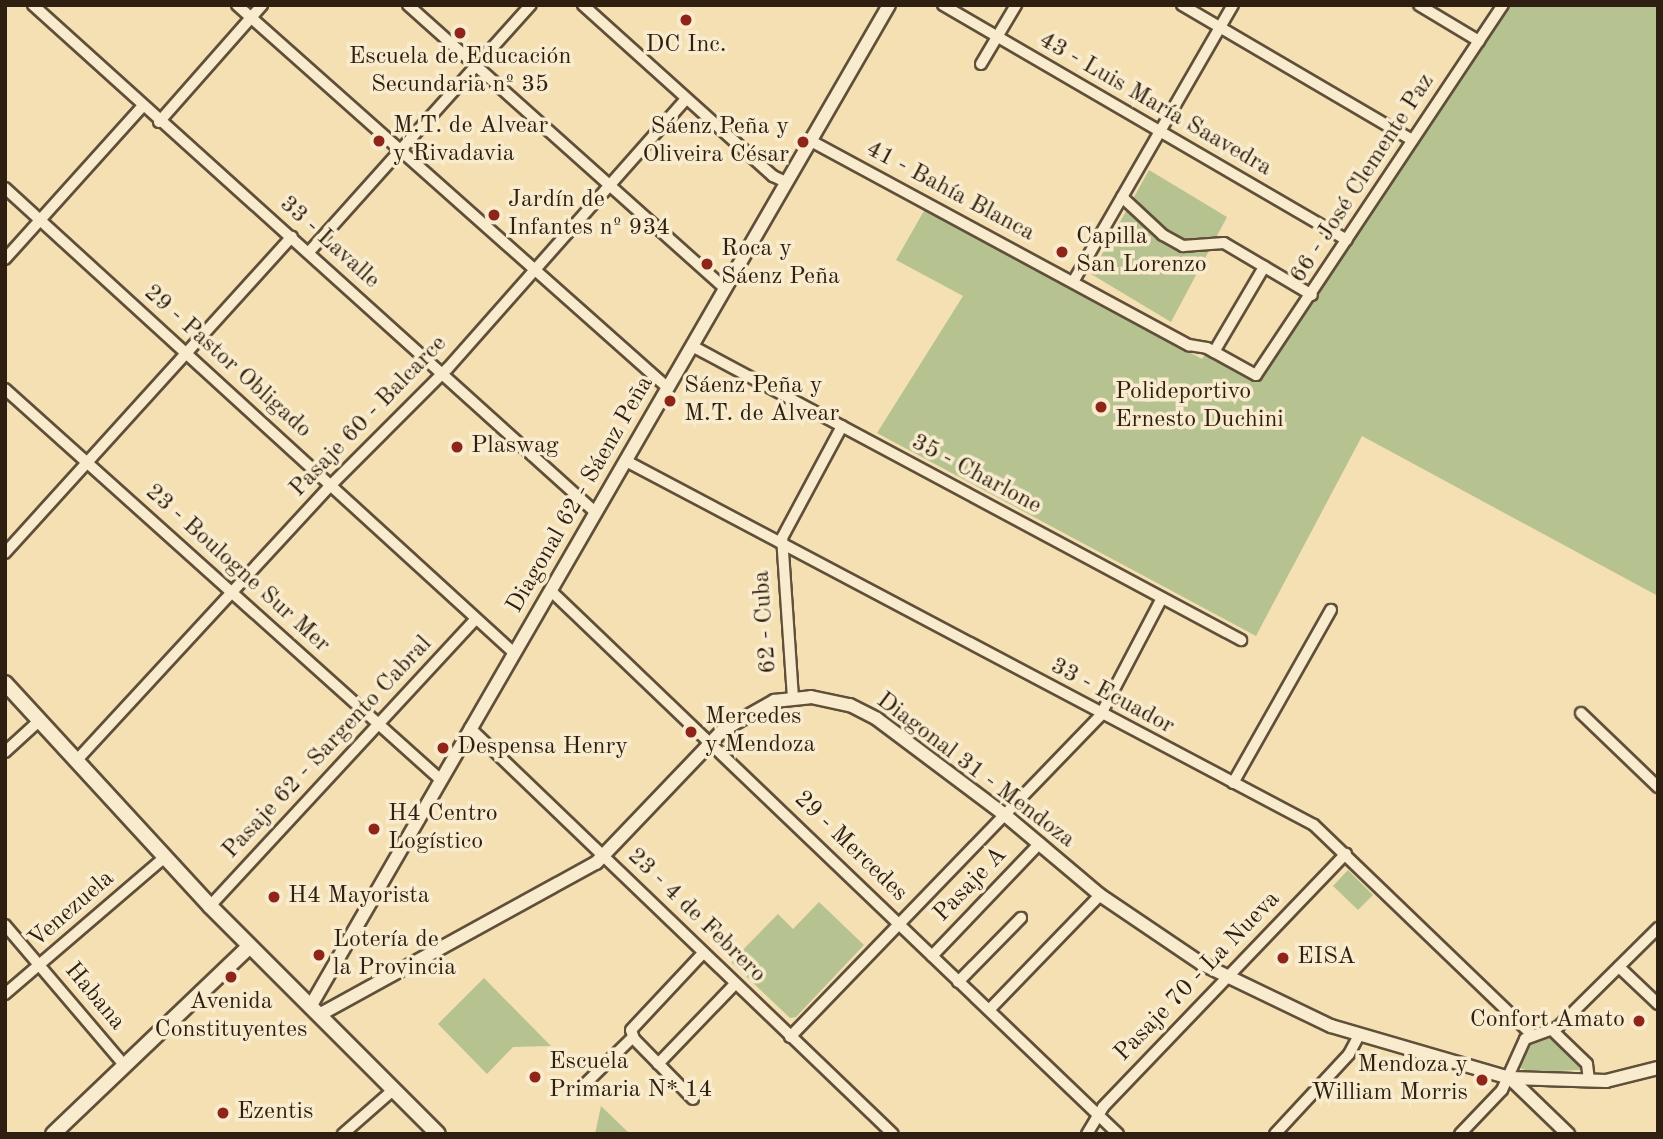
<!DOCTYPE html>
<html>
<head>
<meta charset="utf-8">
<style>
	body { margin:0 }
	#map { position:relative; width:1663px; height:1139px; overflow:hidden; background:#f5e0b4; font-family:"Old Standard TT",serif }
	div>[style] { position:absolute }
	.green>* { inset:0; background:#b6c391 }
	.roads { filter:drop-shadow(2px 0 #604f39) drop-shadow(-2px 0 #604f39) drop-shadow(0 2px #604f39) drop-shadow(0 -2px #604f39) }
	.minor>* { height:10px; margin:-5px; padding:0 5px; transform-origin:5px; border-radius:5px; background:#f8ebce }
	.tertiary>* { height:12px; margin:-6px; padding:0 6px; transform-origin:6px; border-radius:6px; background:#f8ebce }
	.secondary>* { height:14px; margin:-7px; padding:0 7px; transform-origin:7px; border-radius:7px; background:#f8ebce }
	.dots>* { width:19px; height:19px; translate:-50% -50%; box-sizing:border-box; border:4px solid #f8ebce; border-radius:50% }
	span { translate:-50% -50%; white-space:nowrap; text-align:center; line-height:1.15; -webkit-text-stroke:7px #f8ebce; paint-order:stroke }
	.poi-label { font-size:24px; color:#2f1f10 }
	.left { translate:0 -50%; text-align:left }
	.right { translate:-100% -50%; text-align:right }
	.street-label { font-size:24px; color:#2f1f10 }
	.frame { position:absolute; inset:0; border:7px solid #2f1f10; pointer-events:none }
</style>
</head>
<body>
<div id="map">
	<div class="green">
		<i style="clip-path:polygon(1508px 5px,1658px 5px,1658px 596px,1362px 436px,1256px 636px,877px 433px,963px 296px,896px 260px,925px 209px,1202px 359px,1206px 353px,1259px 381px)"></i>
		<i style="clip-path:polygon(1149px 170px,1227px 217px,1171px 322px,1091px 274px)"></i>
		<i style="clip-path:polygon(1348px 870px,1373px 895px,1358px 910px,1333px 886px)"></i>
		<i style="clip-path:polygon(819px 902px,864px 945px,796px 1017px,790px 1018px,731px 962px,778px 914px,793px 929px)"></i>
		<i style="clip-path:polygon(484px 978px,551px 1046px,513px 1047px,487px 1074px,438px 1024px)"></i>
		<i style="clip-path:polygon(1541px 1036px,1557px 1040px,1582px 1066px,1580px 1070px,1530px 1072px,1520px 1068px,1525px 1045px)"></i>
		<i style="clip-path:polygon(601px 1106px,630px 1134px,595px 1134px)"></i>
	</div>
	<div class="roads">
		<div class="minor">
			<i style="left:33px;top:5px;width:757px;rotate:42.05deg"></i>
			<i style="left:237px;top:5px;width:577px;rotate:41.63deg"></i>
			<i style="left:408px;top:5px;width:425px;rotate:41.8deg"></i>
			<i style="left:583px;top:5px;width:256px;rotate:42deg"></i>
			<i style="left:773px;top:176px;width:14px;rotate:25deg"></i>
			<i style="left:943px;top:5px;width:467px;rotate:30.2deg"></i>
			<i style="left:1182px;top:5px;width:267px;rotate:30.4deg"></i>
			<i style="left:1419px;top:5px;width:70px;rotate:31deg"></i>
			<i style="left:981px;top:64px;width:69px;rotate:-59.3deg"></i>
			<i style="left:159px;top:122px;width:156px;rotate:-48.6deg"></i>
			<i style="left:811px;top:141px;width:430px;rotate:28.4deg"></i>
			<i style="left:1189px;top:345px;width:18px;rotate:9deg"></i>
			<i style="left:1207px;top:348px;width:56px;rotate:28.9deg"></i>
			<i style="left:1256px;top:375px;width:445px;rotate:-56.3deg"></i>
			<i style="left:5px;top:188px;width:689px;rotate:42.41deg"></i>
			<i style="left:1122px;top:197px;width:56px;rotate:42.8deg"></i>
			<i style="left:1163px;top:235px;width:23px;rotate:29deg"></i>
			<i style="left:1183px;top:246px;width:41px;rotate:-4.2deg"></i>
			<i style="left:1224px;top:243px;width:102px;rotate:30.6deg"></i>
			<i style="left:309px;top:252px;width:332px;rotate:-48.1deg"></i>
			<i style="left:5px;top:259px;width:205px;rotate:-48deg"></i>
			<i style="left:1073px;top:282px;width:320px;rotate:-60deg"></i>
			<i style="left:692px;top:346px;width:623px;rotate:28.17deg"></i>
			<i style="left:1214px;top:352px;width:99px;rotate:-59.5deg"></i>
			<i style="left:5px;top:389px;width:586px;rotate:41.89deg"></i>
			<i style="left:626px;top:461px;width:778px;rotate:27.88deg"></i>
			<i style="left:1314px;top:825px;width:301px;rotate:43.9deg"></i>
			<i style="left:5px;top:553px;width:427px;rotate:-47.8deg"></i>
			<i style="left:551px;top:591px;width:785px;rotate:43.76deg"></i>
			<i style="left:793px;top:698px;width:160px;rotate:-93.9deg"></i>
			<i style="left:782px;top:538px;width:127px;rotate:-61.8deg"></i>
			<i style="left:1581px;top:713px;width:107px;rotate:43.9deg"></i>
			<i style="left:470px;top:728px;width:586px;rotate:43.83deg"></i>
			<i style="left:5px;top:752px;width:47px;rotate:-42.4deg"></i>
			<i style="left:77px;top:760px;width:374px;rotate:-47.3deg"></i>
			<i style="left:331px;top:485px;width:165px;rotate:-45deg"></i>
			<i style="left:448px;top:368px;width:359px;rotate:-48.5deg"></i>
			<i style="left:1233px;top:783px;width:199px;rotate:-60.5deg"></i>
			<i style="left:210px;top:906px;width:391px;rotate:-47.2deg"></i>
			<i style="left:5px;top:925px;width:184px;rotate:49.6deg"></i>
			<i style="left:932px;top:956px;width:156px;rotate:-46.3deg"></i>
			<i style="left:1619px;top:967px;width:54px;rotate:43.5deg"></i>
			<i style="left:958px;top:982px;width:90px;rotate:-45.5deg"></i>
			<i style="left:5px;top:994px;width:211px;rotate:-40.6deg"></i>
			<i style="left:989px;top:1010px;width:160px;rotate:-46deg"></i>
			<i style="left:1553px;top:1031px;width:47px;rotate:44.1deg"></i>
			<i style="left:1587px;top:1064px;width:16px;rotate:83deg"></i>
			<i style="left:790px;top:1037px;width:446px;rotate:-46deg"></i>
			<i style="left:1100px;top:716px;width:133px;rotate:-62.3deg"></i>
			<i style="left:658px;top:1064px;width:111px;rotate:-46.1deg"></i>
			<i style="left:584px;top:1085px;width:69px;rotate:-44.4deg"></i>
			<i style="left:693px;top:1099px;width:84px;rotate:-134.5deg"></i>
			<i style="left:634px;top:1039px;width:9px;rotate:-108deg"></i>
			<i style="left:631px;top:1030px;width:104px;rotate:-46.9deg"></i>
			<i style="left:343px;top:1134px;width:67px;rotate:-41.3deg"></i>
			<i style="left:1087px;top:1134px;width:31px;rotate:-59deg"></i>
			<i style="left:1103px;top:1107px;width:351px;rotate:-46.2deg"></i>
			<i style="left:1275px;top:1134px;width:109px;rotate:-47.2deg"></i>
			<i style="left:1349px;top:1054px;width:19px;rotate:-62deg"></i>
			<i style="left:1460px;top:1134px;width:61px;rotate:-46.3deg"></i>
			<i style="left:1502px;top:1090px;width:56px;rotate:-65.7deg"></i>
			<i style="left:1525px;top:1039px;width:35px;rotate:-20deg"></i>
			<i style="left:1558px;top:1027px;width:141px;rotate:-44.7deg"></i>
		</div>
		<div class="tertiary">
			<i style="left:310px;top:1007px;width:1157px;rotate:-59.98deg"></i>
			<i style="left:319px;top:1015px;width:316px;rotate:-28.8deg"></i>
			<i style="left:596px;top:863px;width:184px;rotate:-46.3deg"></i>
			<i style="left:723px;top:730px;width:59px;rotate:-29.6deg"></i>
			<i style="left:774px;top:701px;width:37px;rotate:-6deg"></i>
			<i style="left:811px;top:697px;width:40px;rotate:12deg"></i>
			<i style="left:850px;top:705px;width:30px;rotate:27deg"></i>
			<i style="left:877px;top:719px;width:160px;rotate:36.9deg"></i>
			<i style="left:1005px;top:815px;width:124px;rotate:40.1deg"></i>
			<i style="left:1100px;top:895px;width:123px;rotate:34.1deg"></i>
			<i style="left:1202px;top:964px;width:143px;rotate:25.7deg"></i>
			<i style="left:1331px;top:1026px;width:186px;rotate:16.2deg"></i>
			<i style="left:1510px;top:1078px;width:96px;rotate:1.8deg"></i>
			<i style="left:1606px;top:1081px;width:54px;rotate:-14deg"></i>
			<i style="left:1510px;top:1078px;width:81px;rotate:44deg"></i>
		</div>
		<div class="secondary">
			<i style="left:5px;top:683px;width:303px;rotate:47.4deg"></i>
			<i style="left:210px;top:906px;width:322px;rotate:45deg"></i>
			<i style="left:53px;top:1134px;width:272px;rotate:-43.7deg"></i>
		</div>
	</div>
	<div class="dots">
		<i style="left:686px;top:20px;background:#8f2418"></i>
		<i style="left:460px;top:33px;background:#8f2418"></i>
		<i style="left:379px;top:141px;background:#8f2418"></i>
		<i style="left:803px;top:142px;background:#8f2418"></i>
		<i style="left:494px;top:215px;background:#8f2418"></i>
		<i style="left:1062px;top:252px;background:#8f2418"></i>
		<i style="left:707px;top:264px;background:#8f2418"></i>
		<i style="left:670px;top:401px;background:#8f2418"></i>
		<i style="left:1101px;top:407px;background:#8f2418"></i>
		<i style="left:457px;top:447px;background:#8f2418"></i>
		<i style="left:691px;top:732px;background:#8f2418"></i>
		<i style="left:443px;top:748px;background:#8f2418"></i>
		<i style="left:374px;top:829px;background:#8f2418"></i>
		<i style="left:274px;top:897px;background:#8f2418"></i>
		<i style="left:319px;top:955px;background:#8f2418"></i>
		<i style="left:1283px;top:958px;background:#8f2418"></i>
		<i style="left:231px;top:977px;background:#8f2418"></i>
		<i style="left:1639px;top:1021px;background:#8f2418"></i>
		<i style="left:535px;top:1077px;background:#8f2418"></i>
		<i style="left:1482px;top:1080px;background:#8f2418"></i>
		<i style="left:223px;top:1113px;background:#8f2418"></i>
	</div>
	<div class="poi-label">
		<span style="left:686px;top:46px">DC Inc.</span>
		<span style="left:460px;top:72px">Escuela de Educación<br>Secundaria nº 35</span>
		<span class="left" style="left:393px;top:141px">M.T. de Alvear<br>y Rivadavia</span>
		<span class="right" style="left:789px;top:142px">Sáenz Peña y<br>Oliveira César</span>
		<span class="left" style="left:508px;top:215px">Jardín de<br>Infantes nº 934</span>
		<span class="left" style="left:1076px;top:252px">Capilla<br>San Lorenzo</span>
		<span class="left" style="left:721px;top:264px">Roca y<br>Sáenz Peña</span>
		<span class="left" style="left:684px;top:401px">Sáenz Peña y<br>M.T. de Alvear</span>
		<span class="left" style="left:1115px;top:407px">Polideportivo<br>Ernesto Duchini</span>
		<span class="left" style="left:471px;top:447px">Plaswag</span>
		<span class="left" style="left:705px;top:732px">Mercedes<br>y Mendoza</span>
		<span class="left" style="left:457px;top:748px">Despensa Henry</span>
		<span class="left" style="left:388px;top:829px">H4 Centro<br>Logístico</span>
		<span class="left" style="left:288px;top:897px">H4 Mayorista</span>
		<span class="left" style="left:333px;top:955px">Lotería de<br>la Provincia</span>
		<span class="left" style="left:1297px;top:958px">EISA</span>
		<span style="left:231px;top:1017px">Avenida<br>Constituyentes</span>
		<span class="right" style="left:1625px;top:1021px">Confort Amato</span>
		<span class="left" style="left:549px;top:1077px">Escuela<br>Primaria N* 14</span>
		<span class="right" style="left:1468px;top:1080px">Mendoza y<br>William Morris</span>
		<span class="left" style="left:237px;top:1113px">Ezentis</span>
	</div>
	<div class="street-label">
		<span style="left:1155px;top:105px;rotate:30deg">43 - Luis María Saavedra</span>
		<span style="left:1363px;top:179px;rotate:-57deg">66 - José Clemente Paz</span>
		<span style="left:950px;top:192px;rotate:28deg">41 - Bahía Blanca</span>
		<span style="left:329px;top:243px;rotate:42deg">33 - Lavalle</span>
		<span style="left:227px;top:362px;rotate:42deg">29 - Pastor Obligado</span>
		<span style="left:369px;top:417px;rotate:-46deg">Pasaje 60 - Balcarce</span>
		<span style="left:976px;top:475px;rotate:28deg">35 - Charlone</span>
		<span style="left:581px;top:495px;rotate:-60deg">Diagonal 62 - Sáenz Peña</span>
		<span style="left:237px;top:569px;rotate:42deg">23 - Boulogne Sur Mer</span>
		<span style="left:766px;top:622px;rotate:-94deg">62 - Cuba</span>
		<span style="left:1112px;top:697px;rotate:28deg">33 - Ecuador</span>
		<span style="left:328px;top:748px;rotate:-47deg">Pasaje 62 - Sargento Cabral</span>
		<span style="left:975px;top:771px;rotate:37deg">Diagonal 31 - Mendoza</span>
		<span style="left:850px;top:847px;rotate:44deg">29 - Mercedes</span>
		<span style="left:971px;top:885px;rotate:-46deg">Pasaje A</span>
		<span style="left:72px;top:910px;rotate:-41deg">Venezuela</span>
		<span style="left:696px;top:916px;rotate:44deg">23 - 4 de Febrero</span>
		<span style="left:1198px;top:977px;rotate:-46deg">Pasaje 70 - La Nueva</span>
		<span style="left:94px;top:997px;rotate:50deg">Habana</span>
	</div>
	<div class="frame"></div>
</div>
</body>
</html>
